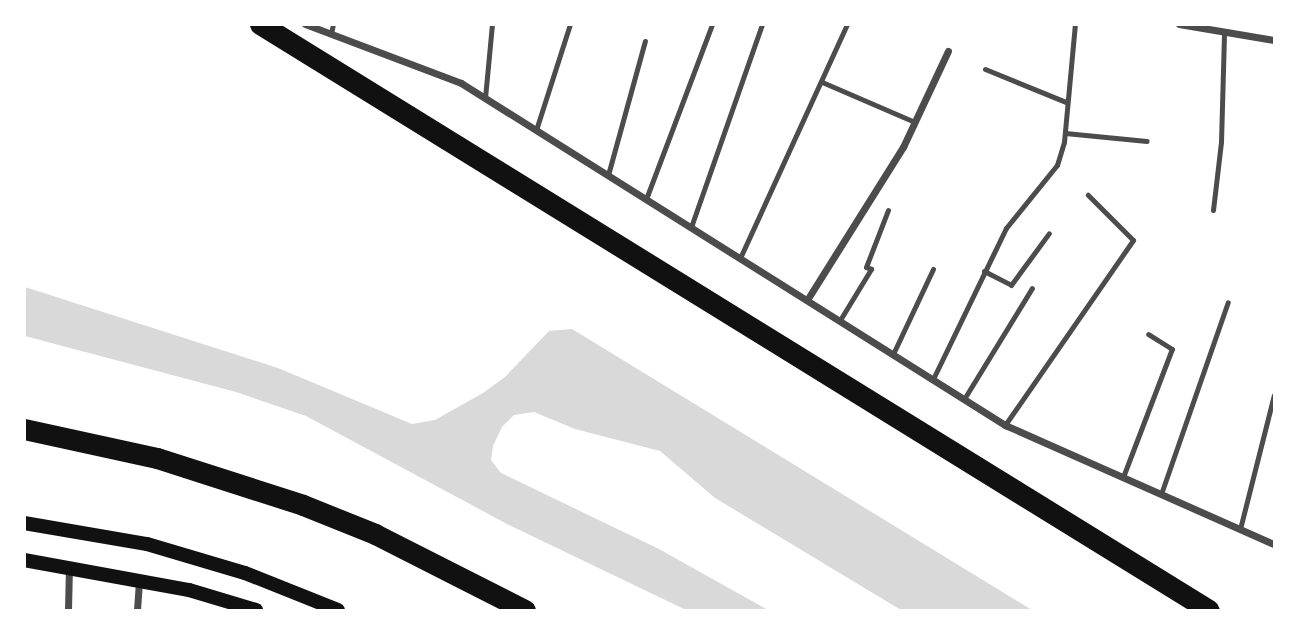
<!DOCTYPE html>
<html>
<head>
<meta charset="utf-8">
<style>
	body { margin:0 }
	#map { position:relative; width:1299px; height:635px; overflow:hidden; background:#fff; font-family:"DejaVu Sans",sans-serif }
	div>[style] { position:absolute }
	.water>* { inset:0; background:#d9d9d9 }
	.service>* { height:5px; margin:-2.5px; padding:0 2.5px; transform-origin:2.5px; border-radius:2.5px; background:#4c4c4c }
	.minor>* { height:7px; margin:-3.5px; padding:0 3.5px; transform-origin:3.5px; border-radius:3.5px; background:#4c4c4c }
	.secondary>* { height:14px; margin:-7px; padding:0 7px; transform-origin:7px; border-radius:7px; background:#111 }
	.motorway>* { height:21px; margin:-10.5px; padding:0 10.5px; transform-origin:10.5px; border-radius:10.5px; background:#111 }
	span { translate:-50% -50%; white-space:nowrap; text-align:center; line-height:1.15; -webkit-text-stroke:5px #fff; paint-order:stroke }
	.frame { position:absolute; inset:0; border:26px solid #fff; pointer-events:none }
</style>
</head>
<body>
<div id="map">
	<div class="water">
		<i style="clip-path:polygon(25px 287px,278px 368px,412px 424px,435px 420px,483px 393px,505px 377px,549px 331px,572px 329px,1032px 610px,901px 610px,715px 498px,660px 451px,575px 429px,534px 412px,514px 415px,502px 427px,493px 446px,491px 460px,501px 473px,659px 549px,768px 610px,686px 610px,507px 524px,306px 416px,236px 392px,25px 336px)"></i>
	</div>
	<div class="service">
		<i style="left:331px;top:34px;width:10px;rotate:-79deg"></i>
		<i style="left:985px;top:69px;width:87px;rotate:22.2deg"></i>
		<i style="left:822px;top:82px;width:101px;rotate:23.3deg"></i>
		<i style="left:485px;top:98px;width:74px;rotate:-84.6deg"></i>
		<i style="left:536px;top:130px;width:111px;rotate:-72.2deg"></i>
		<i style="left:1065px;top:133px;width:82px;rotate:5.6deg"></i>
		<i style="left:608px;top:175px;width:139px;rotate:-74.6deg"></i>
		<i style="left:646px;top:199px;width:187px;rotate:-69.3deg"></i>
		<i style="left:1213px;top:210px;width:68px;rotate:-83.3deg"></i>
		<i style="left:1221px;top:142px;width:110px;rotate:-88.4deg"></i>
		<i style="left:691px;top:227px;width:215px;rotate:-70.7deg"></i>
		<i style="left:740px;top:258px;width:257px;rotate:-65.4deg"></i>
		<i style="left:984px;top:271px;width:30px;rotate:27deg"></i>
		<i style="left:1011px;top:285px;width:64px;rotate:-53.8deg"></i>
		<i style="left:840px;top:320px;width:60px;rotate:-58.7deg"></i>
		<i style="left:871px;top:269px;width:5px;rotate:-158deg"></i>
		<i style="left:866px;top:267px;width:61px;rotate:-68.9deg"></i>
		<i style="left:893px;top:354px;width:94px;rotate:-64.8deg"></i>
		<i style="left:933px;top:379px;width:168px;rotate:-64.2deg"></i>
		<i style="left:1006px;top:228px;width:81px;rotate:-51deg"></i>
		<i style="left:1057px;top:165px;width:24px;rotate:-73deg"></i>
		<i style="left:1064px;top:142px;width:119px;rotate:-84.7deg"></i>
		<i style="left:964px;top:399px;width:130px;rotate:-58.5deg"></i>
		<i style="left:1005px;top:425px;width:225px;rotate:-55.3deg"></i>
		<i style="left:1133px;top:240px;width:64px;rotate:-135deg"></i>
		<i style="left:1123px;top:477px;width:137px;rotate:-69.1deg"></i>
		<i style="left:1172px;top:349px;width:28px;rotate:-148deg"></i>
		<i style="left:1161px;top:494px;width:203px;rotate:-70.8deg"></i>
		<i style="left:1240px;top:529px;width:138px;rotate:-75.8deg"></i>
	</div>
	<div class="minor">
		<i style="left:305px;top:24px;width:167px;rotate:20.7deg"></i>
		<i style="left:461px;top:83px;width:643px;rotate:32.16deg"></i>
		<i style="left:1005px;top:425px;width:294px;rotate:23.9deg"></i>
		<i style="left:1179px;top:24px;width:96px;rotate:9.6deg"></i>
		<i style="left:807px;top:300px;width:181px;rotate:-57.9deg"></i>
		<i style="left:903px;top:147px;width:106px;rotate:-64.9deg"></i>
		<i style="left:68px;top:610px;width:44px;rotate:-88.7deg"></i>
		<i style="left:137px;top:610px;width:29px;rotate:-86deg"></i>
	</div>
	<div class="secondary">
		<i style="left:24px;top:523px;width:125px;rotate:9.7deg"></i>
		<i style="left:147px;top:544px;width:102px;rotate:16.5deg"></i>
		<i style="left:245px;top:573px;width:100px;rotate:21.7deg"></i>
		<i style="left:24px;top:560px;width:168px;rotate:10.3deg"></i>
		<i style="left:189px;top:590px;width:70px;rotate:16.6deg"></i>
	</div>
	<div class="motorway">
		<i style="left:260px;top:24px;width:1115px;rotate:31.7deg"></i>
		<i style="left:24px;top:429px;width:136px;rotate:12.3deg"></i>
		<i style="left:157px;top:458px;width:153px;rotate:17.8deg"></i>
		<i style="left:303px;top:505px;width:78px;rotate:21.9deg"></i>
		<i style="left:375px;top:534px;width:168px;rotate:26.9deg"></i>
	</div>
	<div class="frame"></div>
</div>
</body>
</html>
